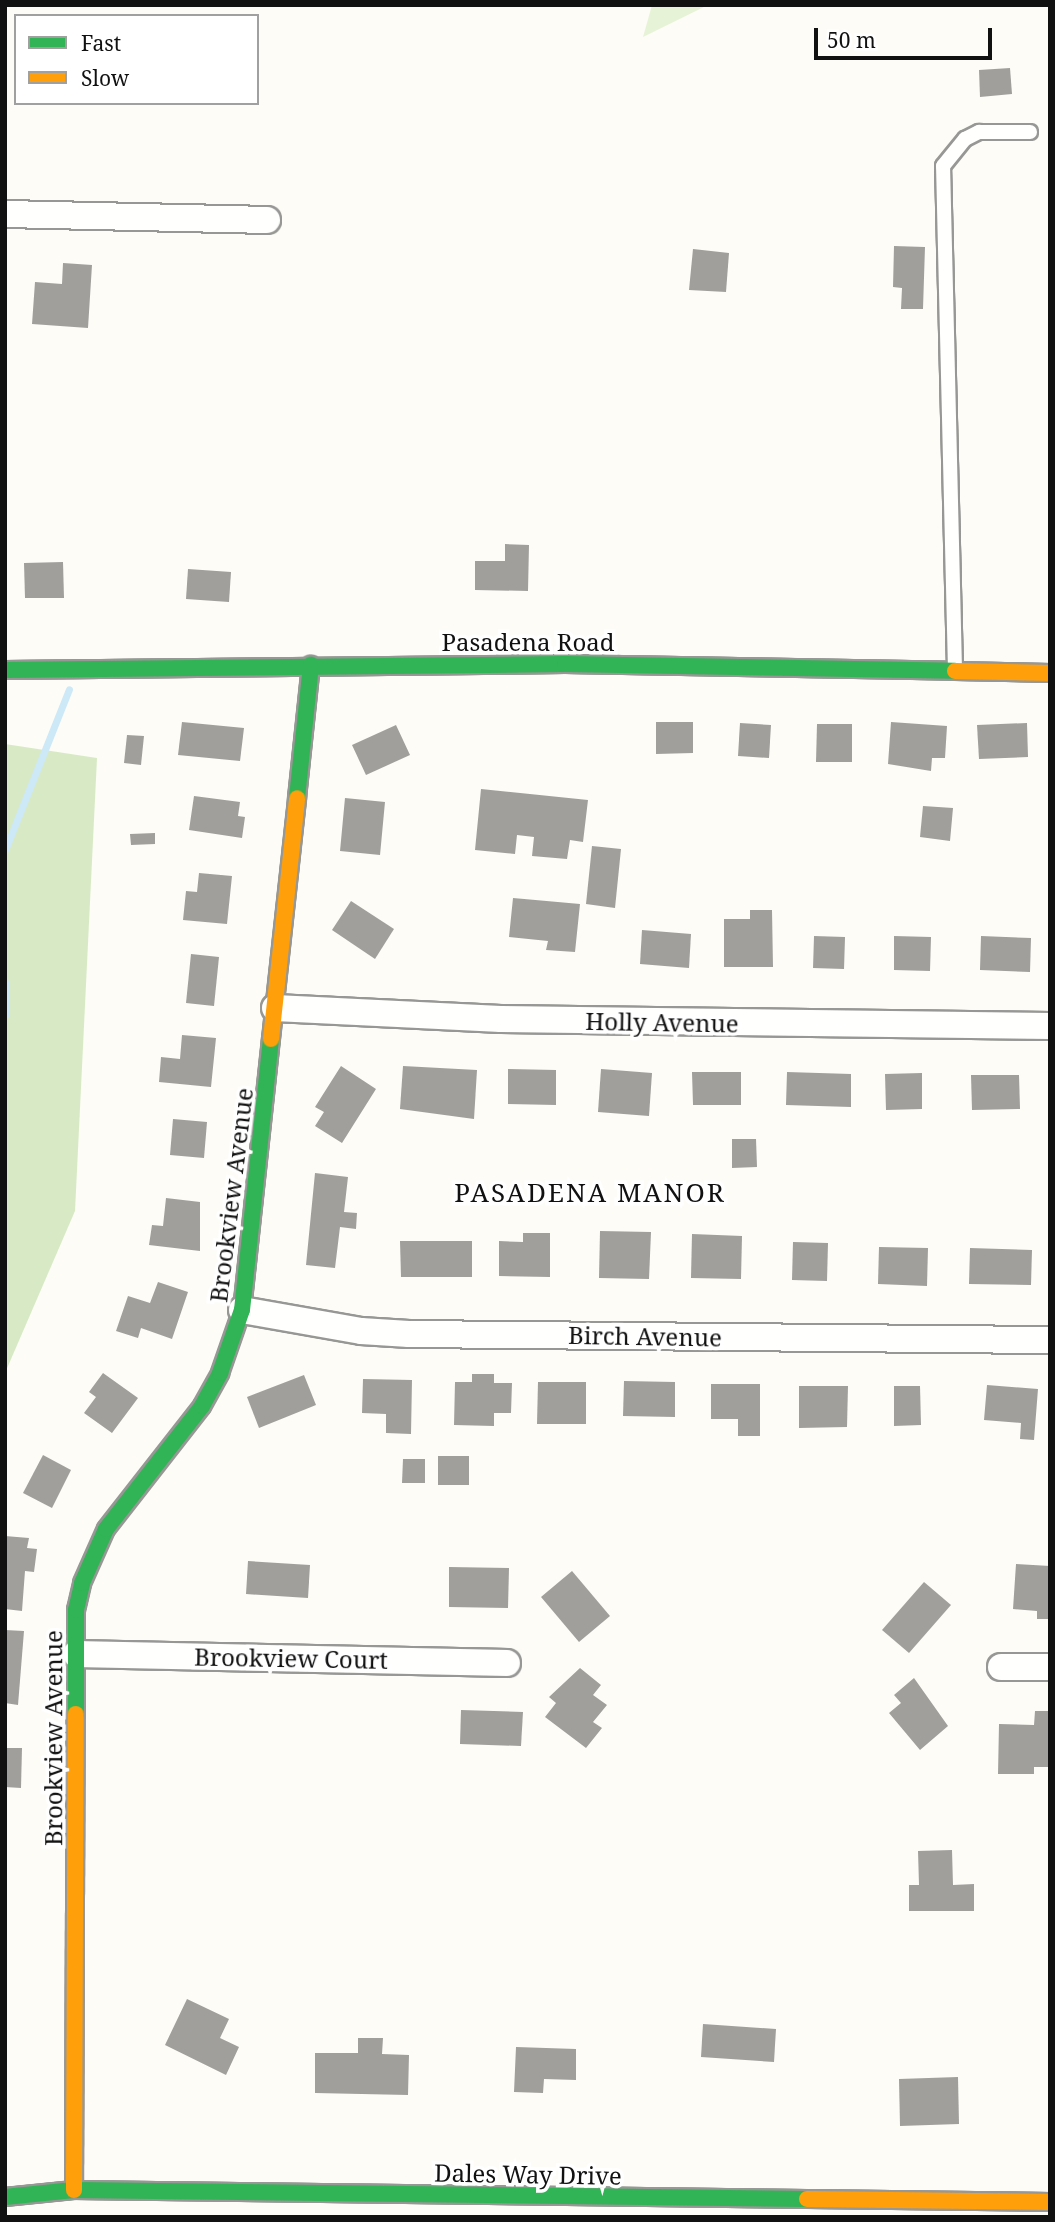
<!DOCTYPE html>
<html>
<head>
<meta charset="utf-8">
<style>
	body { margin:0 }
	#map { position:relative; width:1055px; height:2222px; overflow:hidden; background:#fdfcf7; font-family:"Noto Serif",serif }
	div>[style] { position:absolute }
	.green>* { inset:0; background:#e7f3d7 }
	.forest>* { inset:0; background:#d8eac5 }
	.stream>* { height:7px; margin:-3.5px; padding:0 3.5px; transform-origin:3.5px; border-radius:3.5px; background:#cde8f7 }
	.building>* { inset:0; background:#a19f9c }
	.roads { filter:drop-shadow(2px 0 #979795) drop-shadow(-2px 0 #979795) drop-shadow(0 2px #979795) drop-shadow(0 -2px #979795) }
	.lane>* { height:14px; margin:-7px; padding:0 7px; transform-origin:7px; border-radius:7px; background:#fffffe }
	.street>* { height:26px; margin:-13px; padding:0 13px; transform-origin:13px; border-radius:13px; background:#fffffe }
	.fast>* { height:16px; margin:-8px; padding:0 8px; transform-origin:8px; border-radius:8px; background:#30b455 }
	.slow>* { height:16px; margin:-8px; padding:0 8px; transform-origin:8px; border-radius:8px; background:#ff9f0a }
	span { translate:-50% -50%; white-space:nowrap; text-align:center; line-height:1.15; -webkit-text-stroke:7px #fff; paint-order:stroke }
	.street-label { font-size:24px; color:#111 }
	.neighbourhood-label { font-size:26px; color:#111; letter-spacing:2px }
	.frame { position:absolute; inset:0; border:7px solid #111; pointer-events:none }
	.legend { position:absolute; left:14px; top:14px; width:245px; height:91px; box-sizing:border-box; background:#fff; border:2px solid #a0a0a0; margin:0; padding:9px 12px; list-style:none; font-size:21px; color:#111 }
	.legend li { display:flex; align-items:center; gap:14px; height:35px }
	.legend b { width:35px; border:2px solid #a0a0a0 }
	.scale { position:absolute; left:814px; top:28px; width:178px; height:32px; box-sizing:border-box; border:4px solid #111; border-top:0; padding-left:9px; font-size:21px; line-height:24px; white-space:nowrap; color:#111; -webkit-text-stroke:5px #fff; paint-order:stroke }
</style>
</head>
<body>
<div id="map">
	<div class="green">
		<i style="clip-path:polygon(652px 5px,708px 5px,643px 37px)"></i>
	</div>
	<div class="forest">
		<i style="clip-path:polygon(5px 744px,97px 758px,75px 1211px,5px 1373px)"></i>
	</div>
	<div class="stream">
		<i style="left:5px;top:850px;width:173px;rotate:-68.3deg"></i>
		<i style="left:5px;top:982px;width:33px;rotate:90deg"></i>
	</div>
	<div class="building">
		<i style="clip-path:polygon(1010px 68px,1012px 94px,980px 97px,979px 70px)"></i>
		<i style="clip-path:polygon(894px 246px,925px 247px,923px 309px,901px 309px,902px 288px,893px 287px)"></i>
		<i style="clip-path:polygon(693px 249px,729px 253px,726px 292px,689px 290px)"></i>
		<i style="clip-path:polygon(63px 263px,92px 265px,88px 328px,32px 324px,35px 282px,62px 284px)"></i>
		<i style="clip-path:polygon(505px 544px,529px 545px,528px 591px,475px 590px,475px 561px,505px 561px)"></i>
		<i style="clip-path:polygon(63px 562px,64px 598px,25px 598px,24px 563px)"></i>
		<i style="clip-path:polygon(188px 569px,231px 572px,229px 602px,186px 599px)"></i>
		<i style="clip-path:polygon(182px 722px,244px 728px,240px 761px,178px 755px)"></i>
		<i style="clip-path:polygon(656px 722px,693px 722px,693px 753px,656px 754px)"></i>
		<i style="clip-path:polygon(891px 722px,947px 726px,945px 758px,932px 758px,931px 771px,888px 764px)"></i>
		<i style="clip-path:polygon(740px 723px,771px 725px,769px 758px,738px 756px)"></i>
		<i style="clip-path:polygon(1027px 723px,1028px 757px,979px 759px,977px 725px)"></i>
		<i style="clip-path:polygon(817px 724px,852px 724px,852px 762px,816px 762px)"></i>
		<i style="clip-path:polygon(396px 725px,410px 755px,366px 775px,352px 745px)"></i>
		<i style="clip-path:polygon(127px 735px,144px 736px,141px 765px,124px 763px)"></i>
		<i style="clip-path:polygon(481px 789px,588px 800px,583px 842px,570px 840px,567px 859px,532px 856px,534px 837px,517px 835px,515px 854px,475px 850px)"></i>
		<i style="clip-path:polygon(194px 796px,240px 802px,238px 816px,245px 817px,242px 838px,189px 830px)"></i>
		<i style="clip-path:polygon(345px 798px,385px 802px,380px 855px,340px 851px)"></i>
		<i style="clip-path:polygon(923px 806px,953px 808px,950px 841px,920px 837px)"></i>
		<i style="clip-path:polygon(155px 833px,155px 844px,131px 845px,130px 834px)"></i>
		<i style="clip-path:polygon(592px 846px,621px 849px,615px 908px,586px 904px)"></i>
		<i style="clip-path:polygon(199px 873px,232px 876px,227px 924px,183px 920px,186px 891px,197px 892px)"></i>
		<i style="clip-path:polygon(513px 898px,580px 904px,575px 952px,546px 950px,548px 941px,509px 937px)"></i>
		<i style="clip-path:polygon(351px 901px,394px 929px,375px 959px,332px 930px)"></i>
		<i style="clip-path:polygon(750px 910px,772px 910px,773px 967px,724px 967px,724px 919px,750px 919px)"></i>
		<i style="clip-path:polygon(642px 930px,691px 934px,689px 968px,640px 964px)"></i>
		<i style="clip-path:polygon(814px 936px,845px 937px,844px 969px,813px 968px)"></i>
		<i style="clip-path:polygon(894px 936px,931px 937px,930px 971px,894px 970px)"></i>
		<i style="clip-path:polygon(981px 936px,1031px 938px,1030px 972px,980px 970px)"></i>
		<i style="clip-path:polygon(191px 954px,219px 957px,214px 1006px,186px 1003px)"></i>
		<i style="clip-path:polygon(182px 1035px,216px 1038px,211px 1087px,159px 1082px,161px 1057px,180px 1059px)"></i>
		<i style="clip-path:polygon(341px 1066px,376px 1089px,342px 1143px,315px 1126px,324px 1112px,315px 1107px)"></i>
		<i style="clip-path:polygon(403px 1066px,477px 1070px,474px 1119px,400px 1109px)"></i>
		<i style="clip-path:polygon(508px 1069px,556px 1070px,556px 1105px,508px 1104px)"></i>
		<i style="clip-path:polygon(601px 1069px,652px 1073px,649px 1116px,598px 1112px)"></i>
		<i style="clip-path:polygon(692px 1072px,741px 1072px,741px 1105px,693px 1105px)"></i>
		<i style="clip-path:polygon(787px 1072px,851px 1074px,851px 1107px,786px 1105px)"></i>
		<i style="clip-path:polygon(922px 1073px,922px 1109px,886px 1110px,885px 1074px)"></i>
		<i style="clip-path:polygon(971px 1075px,1019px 1075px,1020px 1109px,972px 1110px)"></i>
		<i style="clip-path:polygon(173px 1119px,207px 1122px,204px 1158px,170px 1155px)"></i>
		<i style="clip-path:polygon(732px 1139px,756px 1139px,757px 1167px,732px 1168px)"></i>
		<i style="clip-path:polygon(315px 1173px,348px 1177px,344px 1212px,357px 1213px,356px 1229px,340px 1227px,335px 1268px,306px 1265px)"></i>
		<i style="clip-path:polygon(166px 1198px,200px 1202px,200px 1251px,149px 1245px,152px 1225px,163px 1226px)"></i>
		<i style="clip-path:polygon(600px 1231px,651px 1232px,649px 1279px,599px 1278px)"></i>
		<i style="clip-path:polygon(523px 1233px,550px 1233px,550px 1277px,499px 1276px,499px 1241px,523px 1242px)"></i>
		<i style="clip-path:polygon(692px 1234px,742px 1236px,741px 1279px,691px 1278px)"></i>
		<i style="clip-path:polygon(400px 1241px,472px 1241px,472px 1277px,401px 1277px)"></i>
		<i style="clip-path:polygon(793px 1242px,828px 1243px,827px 1281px,792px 1280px)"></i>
		<i style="clip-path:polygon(879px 1247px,928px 1248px,927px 1286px,878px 1284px)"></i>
		<i style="clip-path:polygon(970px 1248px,1032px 1250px,1031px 1285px,969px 1284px)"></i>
		<i style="clip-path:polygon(158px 1282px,188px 1292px,172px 1339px,141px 1328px,138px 1338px,116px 1331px,128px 1296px,150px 1303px)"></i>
		<i style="clip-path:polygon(103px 1373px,138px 1398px,112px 1433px,84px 1413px,96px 1397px,89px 1392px)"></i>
		<i style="clip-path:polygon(472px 1374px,494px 1374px,494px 1383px,512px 1383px,511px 1413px,494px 1413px,494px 1426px,454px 1425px,455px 1382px,472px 1382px)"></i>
		<i style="clip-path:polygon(304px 1375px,316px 1405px,259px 1428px,247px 1397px)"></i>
		<i style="clip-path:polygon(363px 1379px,412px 1380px,411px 1434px,386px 1433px,386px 1414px,362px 1413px)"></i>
		<i style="clip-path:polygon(624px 1381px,675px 1382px,675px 1417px,623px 1416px)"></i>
		<i style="clip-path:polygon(538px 1382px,586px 1382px,586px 1424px,537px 1424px)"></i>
		<i style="clip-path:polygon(711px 1384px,760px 1384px,760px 1436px,738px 1436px,738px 1419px,711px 1419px)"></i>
		<i style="clip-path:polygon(987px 1385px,1038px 1389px,1034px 1440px,1020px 1439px,1021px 1423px,984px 1420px)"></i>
		<i style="clip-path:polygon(799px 1386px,848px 1386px,847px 1427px,799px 1428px)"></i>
		<i style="clip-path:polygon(894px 1386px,920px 1386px,921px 1425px,894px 1426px)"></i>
		<i style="clip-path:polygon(43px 1455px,71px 1470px,52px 1508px,23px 1493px)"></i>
		<i style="clip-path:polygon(438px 1456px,469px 1456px,469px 1485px,438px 1485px)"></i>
		<i style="clip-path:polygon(403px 1459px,425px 1459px,425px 1483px,402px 1483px)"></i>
		<i style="clip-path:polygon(5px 1536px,29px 1538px,27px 1548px,37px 1549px,34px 1572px,25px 1571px,22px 1611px,5px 1609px)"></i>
		<i style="clip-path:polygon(248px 1561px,310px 1565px,308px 1598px,246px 1594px)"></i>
		<i style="clip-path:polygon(1016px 1564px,1050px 1566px,1050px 1619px,1037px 1619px,1037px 1611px,1013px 1609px)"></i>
		<i style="clip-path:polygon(449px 1567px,509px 1568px,508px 1608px,449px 1607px)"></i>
		<i style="clip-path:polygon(572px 1571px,610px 1616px,579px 1642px,541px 1597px)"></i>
		<i style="clip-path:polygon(924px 1582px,951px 1605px,909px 1653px,882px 1630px)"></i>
		<i style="clip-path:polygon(5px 1630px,24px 1631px,18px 1705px,5px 1703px)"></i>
		<i style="clip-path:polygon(580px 1668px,601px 1685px,593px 1695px,607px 1705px,593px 1722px,602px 1728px,586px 1748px,545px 1717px,556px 1703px,549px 1697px)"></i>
		<i style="clip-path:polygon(914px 1678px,948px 1726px,920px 1750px,889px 1713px,901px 1703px,894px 1695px)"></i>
		<i style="clip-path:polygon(461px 1710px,523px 1712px,521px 1746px,460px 1744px)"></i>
		<i style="clip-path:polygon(1035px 1711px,1050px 1711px,1050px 1767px,1034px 1767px,1034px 1774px,998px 1774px,999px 1724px,1034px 1725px)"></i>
		<i style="clip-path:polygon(5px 1748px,22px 1748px,21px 1788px,5px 1787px)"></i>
		<i style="clip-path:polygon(952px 1850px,953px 1885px,974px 1884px,974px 1911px,909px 1911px,909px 1885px,919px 1885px,918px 1851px)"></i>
		<i style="clip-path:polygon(187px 1999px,229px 2019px,220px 2038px,239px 2047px,226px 2075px,165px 2045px)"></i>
		<i style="clip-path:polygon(703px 2024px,776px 2029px,774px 2062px,701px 2057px)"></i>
		<i style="clip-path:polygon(358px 2038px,383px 2038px,382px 2054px,409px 2055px,408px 2095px,315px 2093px,315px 2053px,358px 2053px)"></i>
		<i style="clip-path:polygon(516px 2047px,576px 2049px,576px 2080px,544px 2079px,543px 2093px,514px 2092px)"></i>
		<i style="clip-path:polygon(958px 2077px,959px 2124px,900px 2126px,899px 2079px)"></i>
	</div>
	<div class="roads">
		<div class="lane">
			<i style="left:955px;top:670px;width:504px;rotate:-91.36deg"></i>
			<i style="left:943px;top:166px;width:35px;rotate:-51deg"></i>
			<i style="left:965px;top:139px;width:16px;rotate:-27deg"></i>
			<i style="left:979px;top:132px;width:51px"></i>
		</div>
		<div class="street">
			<i style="left:5px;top:214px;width:262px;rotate:1.3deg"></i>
			<i style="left:275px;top:1008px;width:226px;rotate:2.8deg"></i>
			<i style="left:501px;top:1019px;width:549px;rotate:0.73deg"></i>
			<i style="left:242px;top:1310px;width:121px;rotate:10deg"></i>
			<i style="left:361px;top:1331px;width:48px;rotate:3.6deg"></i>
			<i style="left:409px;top:1334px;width:641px;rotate:0.54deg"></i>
			<i style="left:76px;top:1654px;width:431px;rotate:1.2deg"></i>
			<i style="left:1001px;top:1667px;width:49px"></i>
		</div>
		<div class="fast">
			<i style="left:5px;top:670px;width:560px;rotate:-0.61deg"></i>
			<i style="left:565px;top:664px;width:390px;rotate:1deg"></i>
			<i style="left:297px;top:798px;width:134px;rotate:-84deg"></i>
			<i style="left:76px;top:1714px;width:104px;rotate:-90deg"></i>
			<i style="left:76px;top:1610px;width:28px;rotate:-77deg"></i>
			<i style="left:82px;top:1583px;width:59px;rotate:-66deg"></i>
			<i style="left:106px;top:1529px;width:156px;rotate:-52deg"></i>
			<i style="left:202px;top:1406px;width:38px;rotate:-61deg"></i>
			<i style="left:220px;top:1373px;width:67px;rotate:-70.8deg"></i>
			<i style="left:242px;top:1310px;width:273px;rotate:-83.9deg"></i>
			<i style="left:5px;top:2197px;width:69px;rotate:-5.8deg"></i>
			<i style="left:74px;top:2190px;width:733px;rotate:0.7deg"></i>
		</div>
		<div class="slow">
			<i style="left:955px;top:671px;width:95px;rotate:1.2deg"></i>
			<i style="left:271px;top:1039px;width:242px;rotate:-83.8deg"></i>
			<i style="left:74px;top:2190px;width:476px;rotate:-89.8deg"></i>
			<i style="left:807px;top:2199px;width:243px;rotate:0.7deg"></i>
		</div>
	</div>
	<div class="street-label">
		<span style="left:528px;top:642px">Pasadena Road</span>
		<span style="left:662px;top:1022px;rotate:1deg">Holly Avenue</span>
		<span style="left:231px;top:1195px;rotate:-83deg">Brookview Avenue</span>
		<span style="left:645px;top:1336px;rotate:1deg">Birch Avenue</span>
		<span style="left:291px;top:1658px;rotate:1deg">Brookview Court</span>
		<span style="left:53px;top:1738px;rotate:-90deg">Brookview Avenue</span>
		<span style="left:528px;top:2174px;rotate:1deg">Dales Way Drive</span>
	</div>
	<div class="neighbourhood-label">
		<span style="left:590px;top:1193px">PASADENA MANOR</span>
	</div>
	<div class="frame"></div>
	<ul class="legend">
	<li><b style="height:9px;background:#30b455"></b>Fast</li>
	<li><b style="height:9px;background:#ff9f0a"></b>Slow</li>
	</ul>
	<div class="scale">50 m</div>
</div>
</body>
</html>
